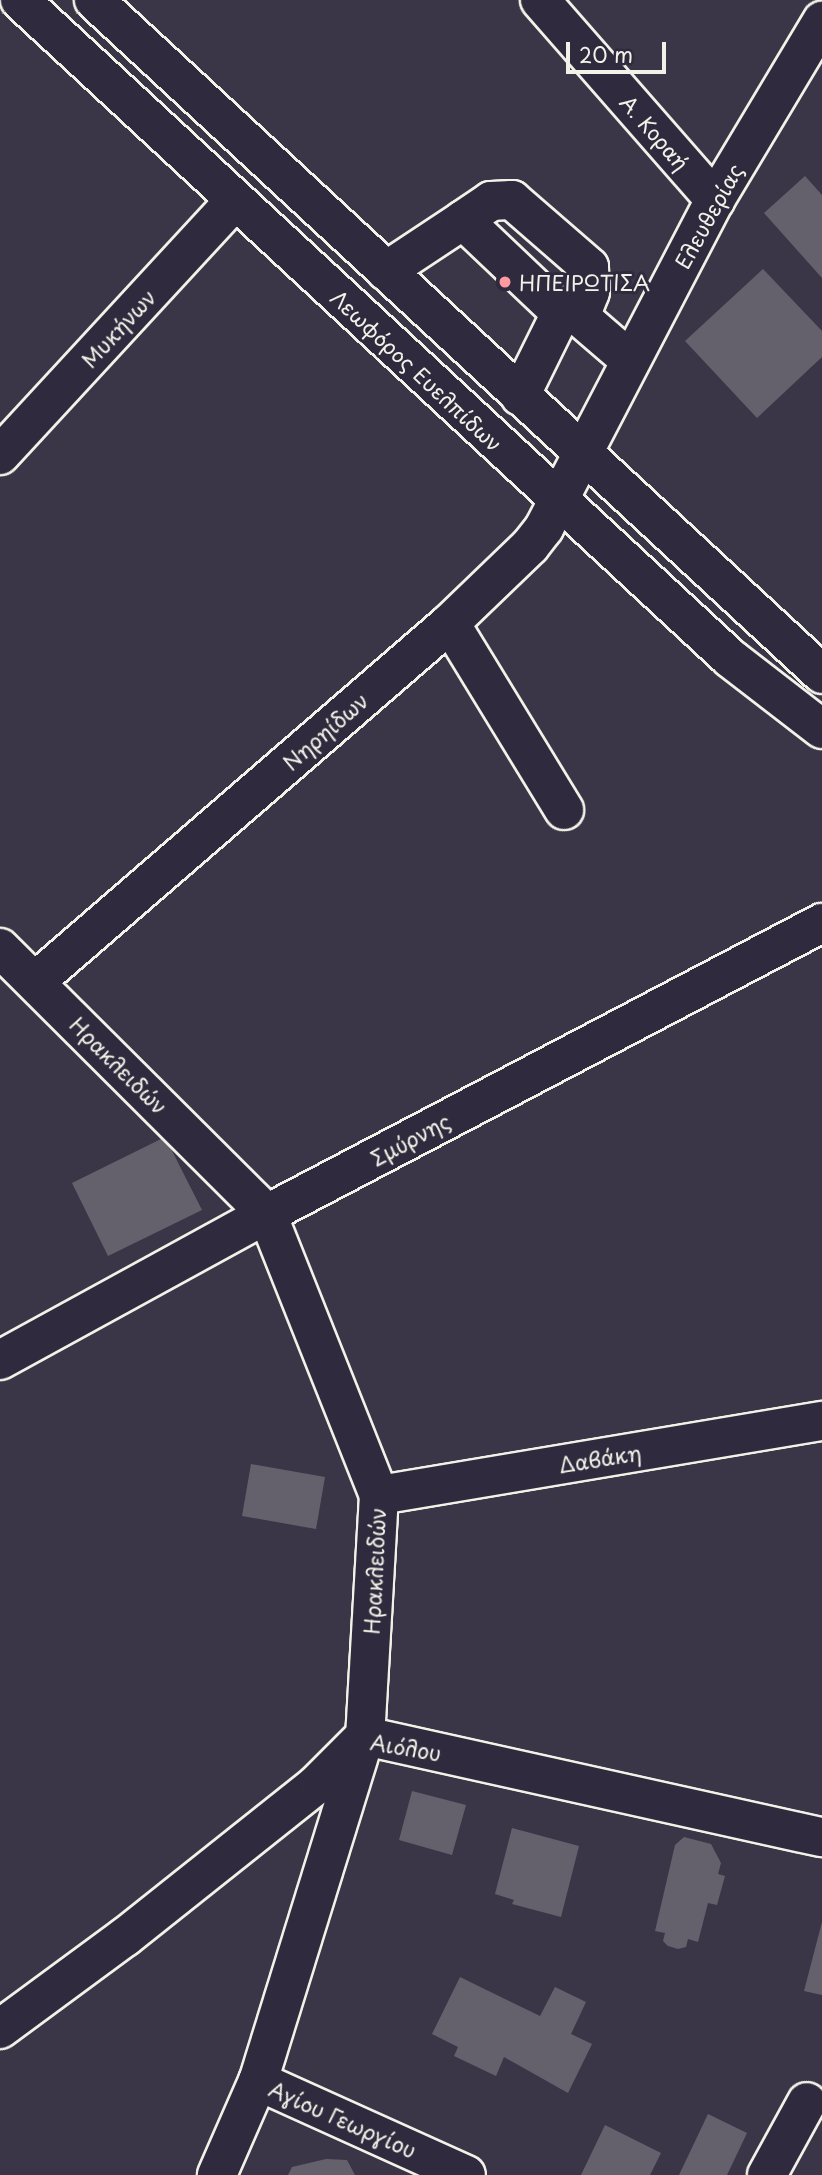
<!DOCTYPE html>
<html>
<head>
<meta charset="utf-8">
<style>
	body { margin:0 }
	#map { position:relative; width:822px; height:2175px; overflow:hidden; background:#3b3647; font-family:"Playpen Sans",sans-serif }
	div>[style] { position:absolute }
	.building>* { inset:0; background:#65616c }
	.roads { filter:drop-shadow(2px 0 #f4f1e8) drop-shadow(-2px 0 #f4f1e8) drop-shadow(0 2px #f4f1e8) drop-shadow(0 -2px #f4f1e8) }
	.minor>* { height:38px; margin:-19px; padding:0 19px; transform-origin:19px; border-radius:19px; background:#2f2a3d }
	.major>* { height:38px; margin:-19px; padding:0 19px; transform-origin:19px; border-radius:19px; background:#2f2a3d }
	.dots>* { width:19px; height:19px; translate:-50% -50%; box-sizing:border-box; border:4px solid #2f2a3d; border-radius:50% }
	span { translate:-50% -50%; white-space:nowrap; text-align:center; line-height:1.15; -webkit-text-stroke:6px #2f2a3d; paint-order:stroke }
	.street-label { font-size:21px; color:#f4f1e8 }
	.poi-label { font-size:21px; color:#f4f1e8 }
	.left { translate:0 -50%; text-align:left }
	.scale { position:absolute; left:566px; top:42px; width:100px; height:32px; box-sizing:border-box; border:4px solid #f4f1e8; border-top:0; padding-left:9px; font-size:21px; line-height:24px; white-space:nowrap; color:#f4f1e8; -webkit-text-stroke:5px #2f2a3d; paint-order:stroke }
</style>
</head>
<body>
<div id="map">
	<div class="building">
		<i style="clip-path:polygon(805px 176px,822px 195px,822px 278px,764px 213px)"></i>
		<i style="clip-path:polygon(763px 269px,822px 331px,822px 357px,757px 418px,685px 341px)"></i>
		<i style="clip-path:polygon(165px 1137px,202px 1210px,108px 1256px,72px 1183px)"></i>
		<i style="clip-path:polygon(251px 1464px,325px 1477px,316px 1529px,242px 1516px)"></i>
		<i style="clip-path:polygon(412px 1791px,466px 1805px,452px 1855px,399px 1840px)"></i>
		<i style="clip-path:polygon(512px 1828px,579px 1846px,561px 1917px,512px 1904px,514px 1900px,495px 1894px)"></i>
		<i style="clip-path:polygon(684px 1837px,711px 1844px,721px 1863px,718px 1874px,725px 1876px,717px 1905px,708px 1903px,698px 1942px,688px 1939px,686px 1947px,678px 1949px,668px 1946px,663px 1941px,665px 1933px,655px 1931px,675px 1845px)"></i>
		<i style="clip-path:polygon(822px 1922px,822px 1995px,804px 1991px)"></i>
		<i style="clip-path:polygon(460px 1977px,540px 2016px,555px 1987px,586px 2002px,571px 2034px,592px 2044px,568px 2093px,504px 2057px,496px 2076px,454px 2056px,458px 2047px,432px 2034px)"></i>
		<i style="clip-path:polygon(708px 2114px,747px 2133px,727px 2175px,679px 2175px)"></i>
		<i style="clip-path:polygon(605px 2125px,661px 2153px,650px 2175px,581px 2175px)"></i>
		<i style="clip-path:polygon(326px 2159px,347px 2160px,355px 2175px,288px 2175px,292px 2167px)"></i>
	</div>
	<div class="roads">
		<div class="minor">
			<i style="left:540px;top:0;width:266px;rotate:48.8deg"></i>
			<i style="left:386px;top:271px;width:92px;rotate:-33.5deg"></i>
			<i style="left:463px;top:220px;width:34px;rotate:-34deg"></i>
			<i style="left:491px;top:201px;width:21px;rotate:-3deg"></i>
			<i style="left:512px;top:200px;width:102px;rotate:41deg"></i>
			<i style="left:589px;top:267px;width:25px;rotate:88deg"></i>
			<i style="left:590px;top:292px;width:27px;rotate:112deg"></i>
			<i style="left:580px;top:317px;width:19px;rotate:-168deg"></i>
			<i style="left:561px;top:313px;width:135px;rotate:-136.5deg"></i>
			<i style="left:580px;top:317px;width:66px;rotate:40.7deg"></i>
			<i style="left:520px;top:396px;width:93px;rotate:-63.7deg"></i>
			<i style="left:0;top:455px;width:347px;rotate:-47.3deg"></i>
			<i style="left:450px;top:623px;width:219px;rotate:58.6deg"></i>
			<i style="left:0;top:948px;width:377px;rotate:44.9deg"></i>
			<i style="left:267px;top:1214px;width:302px;rotate:68.3deg"></i>
			<i style="left:379px;top:1495px;width:241px;rotate:93.3deg"></i>
			<i style="left:365px;top:1736px;width:361px;rotate:107.2deg"></i>
			<i style="left:258px;top:2081px;width:103px;rotate:113.6deg"></i>
			<i style="left:36px;top:981px;width:547px;rotate:-40.85deg"></i>
			<i style="left:450px;top:623px;width:111px;rotate:-43.9deg"></i>
			<i style="left:530px;top:546px;width:23px;rotate:-52deg"></i>
			<i style="left:544px;top:528px;width:370px;rotate:-62.5deg"></i>
			<i style="left:715px;top:200px;width:209px;rotate:-59.1deg"></i>
			<i style="left:0;top:1360px;width:304px;rotate:-28.7deg"></i>
			<i style="left:267px;top:1214px;width:627px;rotate:-27.67deg"></i>
			<i style="left:379px;top:1495px;width:449px;rotate:-9.5deg"></i>
			<i style="left:0;top:2029px;width:155px;rotate:-36.4deg"></i>
			<i style="left:125px;top:1937px;width:243px;rotate:-38.5deg"></i>
			<i style="left:315px;top:1786px;width:71px;rotate:-45deg"></i>
			<i style="left:365px;top:1736px;width:468px;rotate:12.5deg"></i>
			<i style="left:258px;top:2081px;width:228px;rotate:24.3deg"></i>
			<i style="left:767px;top:2175px;width:83px;rotate:-61.3deg"></i>
		</div>
		<div class="major">
			<i style="left:20px;top:0;width:968px;rotate:42.82deg"></i>
			<i style="left:730px;top:658px;width:116px;rotate:37.7deg"></i>
			<i style="left:94px;top:0;width:992px;rotate:42.79deg"></i>
		</div>
	</div>
	<div class="dots">
		<i style="left:505px;top:282px;background:#ff9aa2"></i>
	</div>
	<div class="street-label">
		<span style="left:655px;top:132px;rotate:49deg">Α. Κοραή</span>
		<span style="left:708px;top:216px;rotate:-61deg">Ελευθερίας</span>
		<span style="left:118px;top:328px;rotate:-47deg">Μυκήνων</span>
		<span style="left:417px;top:370px;rotate:43deg">Λεωφόρος Ευελπίδων</span>
		<span style="left:325px;top:731px;rotate:-41deg">Νηρηίδων</span>
		<span style="left:119px;top:1065px;rotate:45deg">Ηρακλειδών</span>
		<span style="left:410px;top:1139px;rotate:-28deg">Σμύρνης</span>
		<span style="left:600px;top:1458px;rotate:-9deg">Δαβάκη</span>
		<span style="left:374px;top:1571px;rotate:-87deg">Ηρακλειδών</span>
		<span style="left:406px;top:1747px;rotate:10deg">Αιόλου</span>
		<span style="left:343px;top:2119px;rotate:24deg">Αγίου Γεωργίου</span>
	</div>
	<div class="poi-label">
		<span class="left" style="left:519px;top:282px">ΗΠΕΙΡΩΤΙΣΑ</span>
	</div>
	<div class="scale">20 m</div>
</div>
</body>
</html>
